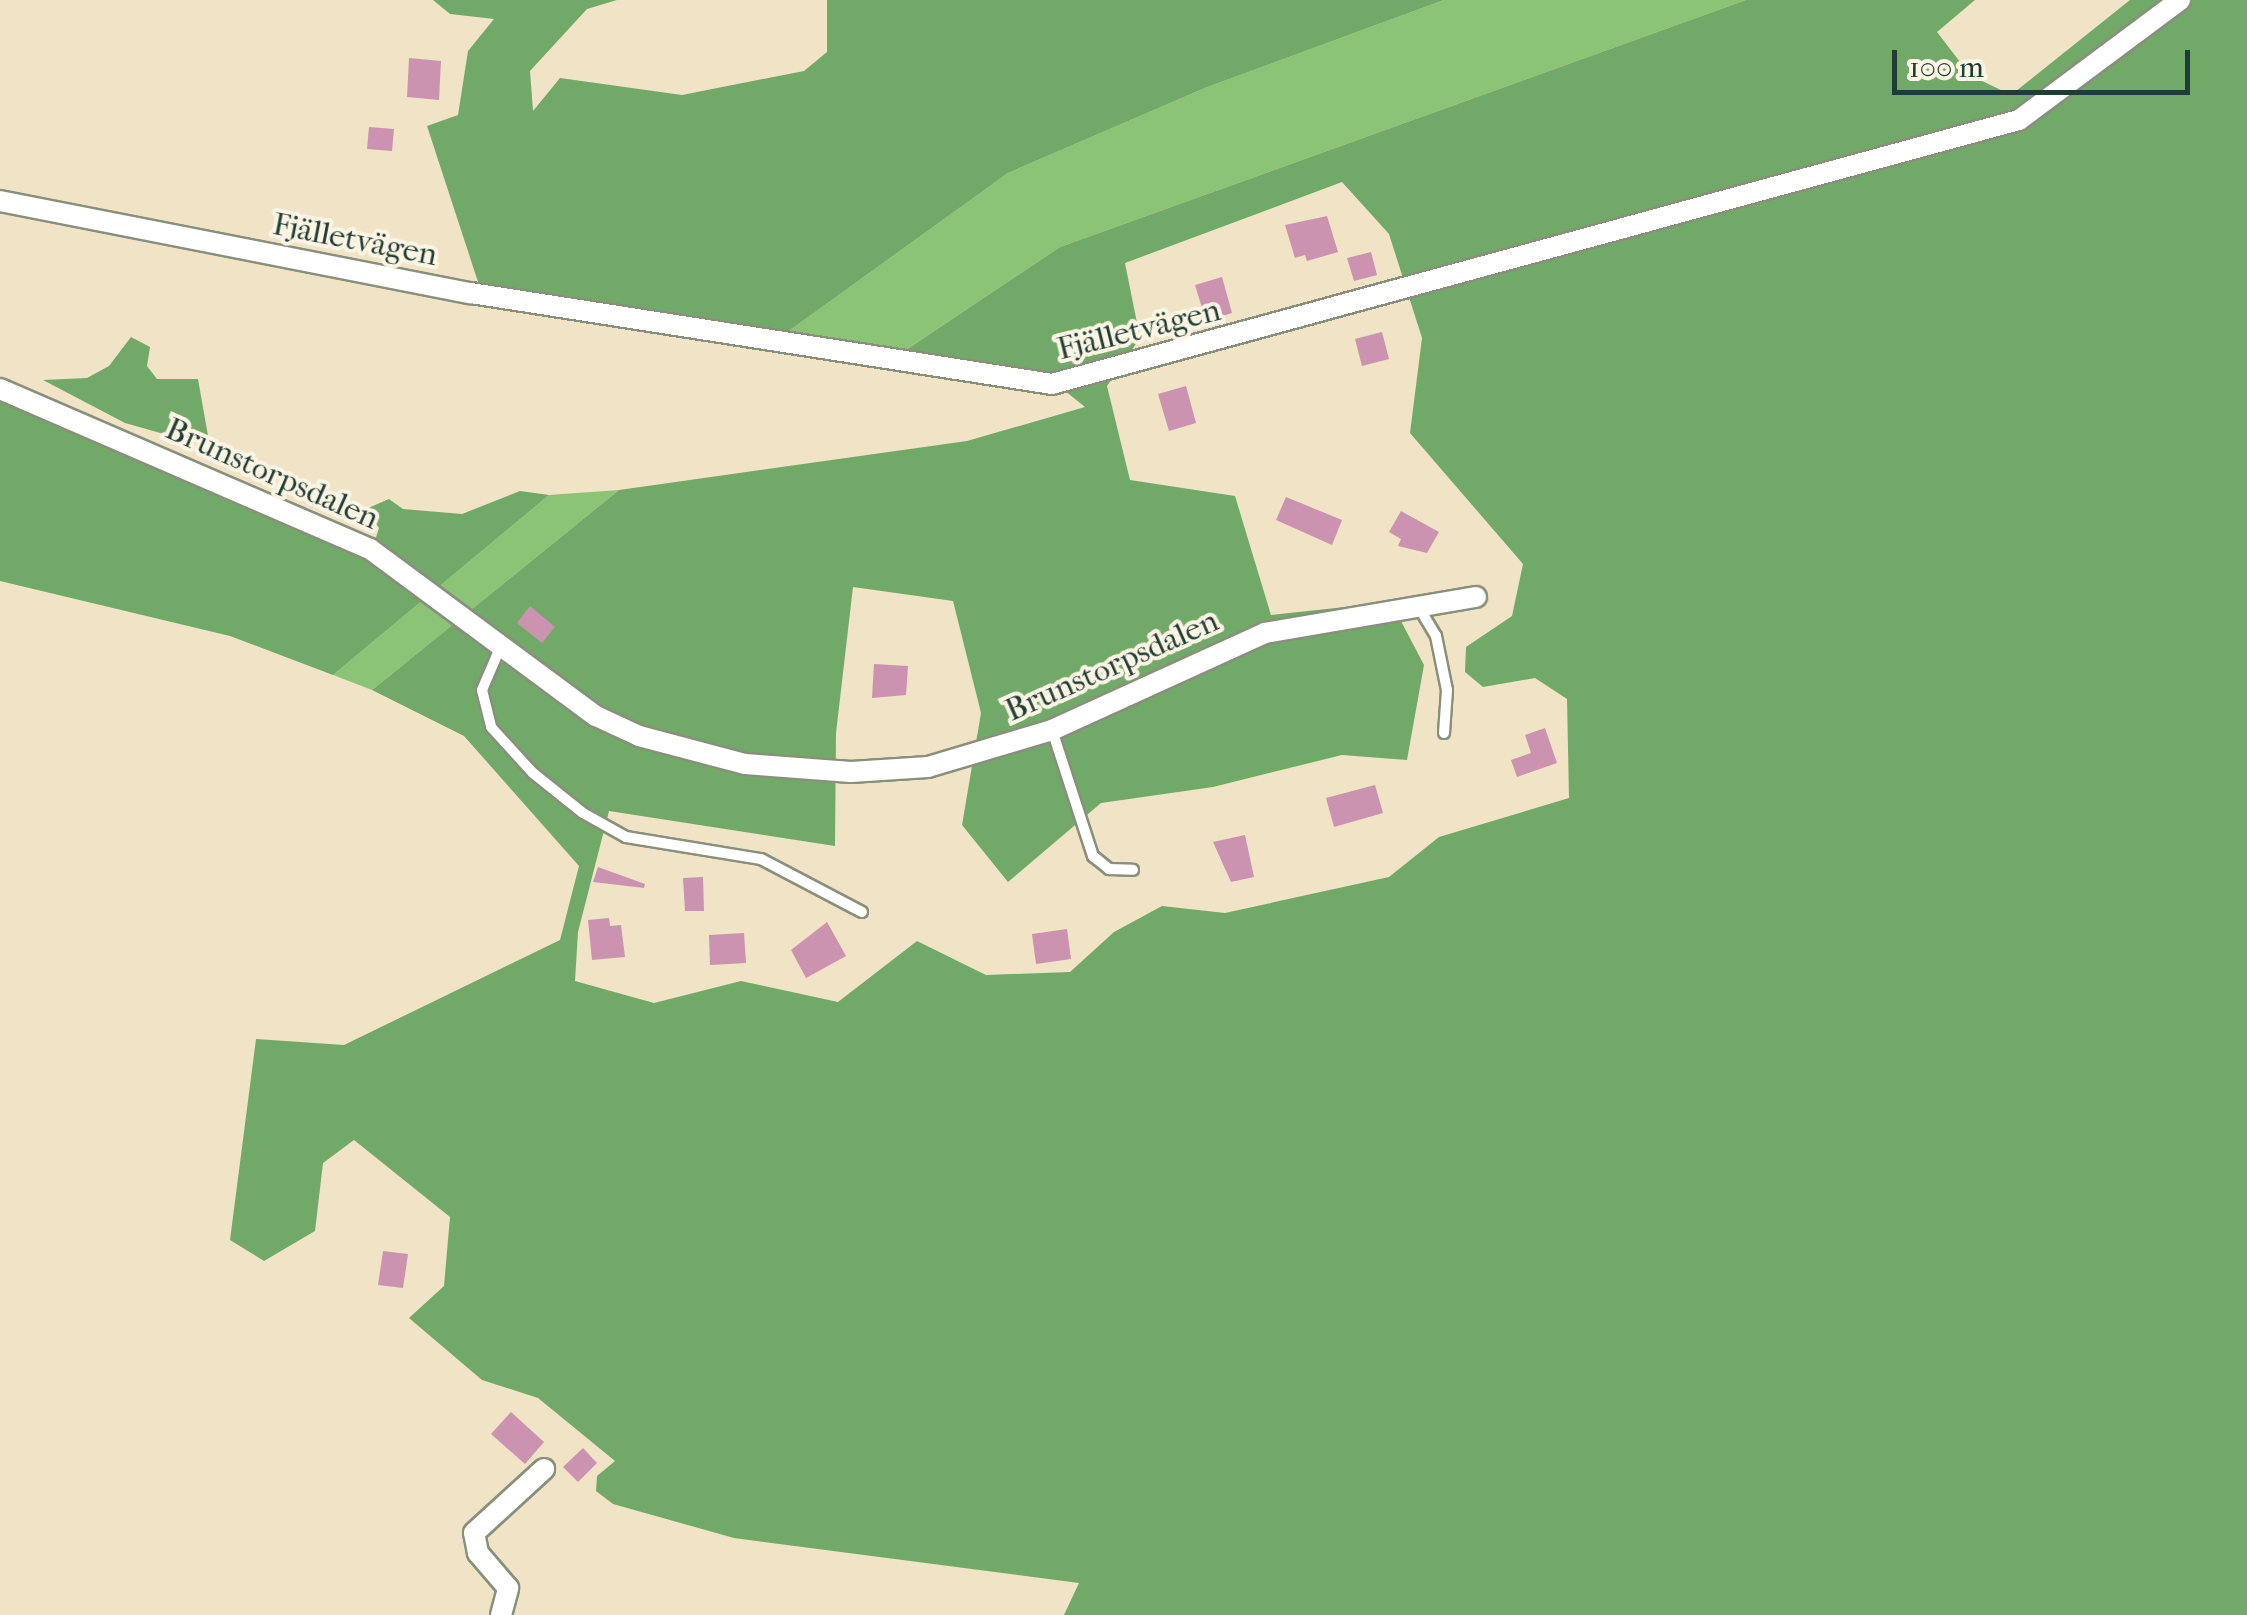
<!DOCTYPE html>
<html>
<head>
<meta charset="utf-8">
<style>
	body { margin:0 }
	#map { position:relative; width:2247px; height:1615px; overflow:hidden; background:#f1e3c5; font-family:"IM FELL French Canon",serif }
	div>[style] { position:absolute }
	.green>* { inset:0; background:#8cc477 }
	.forest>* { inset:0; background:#71aa68 }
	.building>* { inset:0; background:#cb93af }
	.roads { filter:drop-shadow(2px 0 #88907c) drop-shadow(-2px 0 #88907c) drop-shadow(0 2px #88907c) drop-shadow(0 -2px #88907c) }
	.lane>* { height:10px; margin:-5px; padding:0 5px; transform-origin:5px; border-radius:5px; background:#fff }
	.street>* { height:20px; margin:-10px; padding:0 10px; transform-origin:10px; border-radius:10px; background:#fff }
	span { translate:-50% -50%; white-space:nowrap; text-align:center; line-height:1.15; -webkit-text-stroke:8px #fcf5e5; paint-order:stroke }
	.street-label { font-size:32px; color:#1f3d34 }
	.scale { position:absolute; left:1892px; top:50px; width:298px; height:45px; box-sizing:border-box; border:5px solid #1f3d34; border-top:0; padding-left:12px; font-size:30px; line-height:35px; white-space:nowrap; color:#1f3d34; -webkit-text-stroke:8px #fcf5e5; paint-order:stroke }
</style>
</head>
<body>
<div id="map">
	<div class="green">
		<i style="clip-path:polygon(1444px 0,1746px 0,1060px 247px,906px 350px,786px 333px,1008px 173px,1205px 88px)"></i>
		<i style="clip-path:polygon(619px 490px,372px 690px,333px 675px,549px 495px)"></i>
	</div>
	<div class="forest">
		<i style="clip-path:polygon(433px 0,617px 0,587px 9px,530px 71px,533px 111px,560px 78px,682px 95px,804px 71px,827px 52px,827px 0,1444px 0,1205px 88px,1008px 173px,786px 333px,480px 288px,427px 126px,458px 115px,468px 51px,494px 19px,450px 14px)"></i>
		<i style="clip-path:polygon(evenodd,1746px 0,1975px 0,1937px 32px,1970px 75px,2011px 95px,2130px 0,2247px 0,2247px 1615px,1064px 1615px,1079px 1583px,734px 1538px,613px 1504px,596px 1491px,597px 1476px,615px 1461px,538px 1398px,482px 1380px,409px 1318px,444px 1286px,450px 1217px,354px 1140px,323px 1163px,315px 1231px,264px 1261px,230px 1240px,256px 1039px,344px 1045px,560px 940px,579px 866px,464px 736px,372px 690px,619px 490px,967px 441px,1085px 407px,1039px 370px,906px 350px,1060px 247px,1746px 0,1342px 182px,1389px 234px,1422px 338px,1410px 433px,1523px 564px,1512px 616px,1466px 647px,1465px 672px,1483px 687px,1535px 678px,1567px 699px,1569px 798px,1439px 837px,1389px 877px,1225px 913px,1162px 906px,1114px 932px,1070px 972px,986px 975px,917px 941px,838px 1002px,741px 981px,654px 1003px,575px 981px,578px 932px,609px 811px,835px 846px,836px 733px,853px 587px,953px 601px,981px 713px,962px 825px,1008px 882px,1101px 803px,1213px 787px,1342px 755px,1407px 760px,1424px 665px,1391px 602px,1271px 615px,1235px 496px,1130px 480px,1107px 386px,1140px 338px,1125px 263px,1342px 182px)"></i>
		<i style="clip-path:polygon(131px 337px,150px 347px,147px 366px,157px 379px,198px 379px,210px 447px,125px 423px,43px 380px,87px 378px,109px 366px)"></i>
		<i style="clip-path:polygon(0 395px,218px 485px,369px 560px,379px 528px,366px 509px,389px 499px,403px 509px,462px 514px,520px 491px,549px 495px,333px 675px,230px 636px,0 581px)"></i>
	</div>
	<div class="building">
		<i style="clip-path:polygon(409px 58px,441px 61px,439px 100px,407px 97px)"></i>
		<i style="clip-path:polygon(369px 127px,394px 129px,392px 151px,367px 149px)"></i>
		<i style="clip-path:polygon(1327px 216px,1338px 252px,1307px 261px,1305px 255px,1295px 258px,1285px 225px)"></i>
		<i style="clip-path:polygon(1371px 252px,1377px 275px,1354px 281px,1347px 258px)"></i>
		<i style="clip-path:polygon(1222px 277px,1232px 313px,1206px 321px,1195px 285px)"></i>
		<i style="clip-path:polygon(1382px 332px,1389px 359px,1362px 366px,1355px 339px)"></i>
		<i style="clip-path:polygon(1186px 386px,1196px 423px,1169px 431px,1158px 394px)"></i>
		<i style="clip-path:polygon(1286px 497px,1342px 520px,1332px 545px,1276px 520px)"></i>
		<i style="clip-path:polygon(1401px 511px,1439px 532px,1427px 553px,1398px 546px,1401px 539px,1389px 532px)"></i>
		<i style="clip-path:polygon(530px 606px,555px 627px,542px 643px,517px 623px)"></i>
		<i style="clip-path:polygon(874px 664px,908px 666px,906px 695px,872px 698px)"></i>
		<i style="clip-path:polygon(1545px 728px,1557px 763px,1517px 777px,1511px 760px,1531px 753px,1525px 735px)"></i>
		<i style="clip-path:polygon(1375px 785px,1383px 813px,1334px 827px,1326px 798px)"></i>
		<i style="clip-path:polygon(1245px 835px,1254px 877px,1231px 882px,1213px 842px)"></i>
		<i style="clip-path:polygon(598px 867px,645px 884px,644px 888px,593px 882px)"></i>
		<i style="clip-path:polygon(703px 877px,704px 911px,685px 911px,683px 878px)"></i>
		<i style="clip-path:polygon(609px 918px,610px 926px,621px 925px,625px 957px,592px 960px,588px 920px)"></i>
		<i style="clip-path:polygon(827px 922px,846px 956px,806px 978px,791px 950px)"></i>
		<i style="clip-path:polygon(1067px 929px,1071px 959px,1036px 964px,1032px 934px)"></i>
		<i style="clip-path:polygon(744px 933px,746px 963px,710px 965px,709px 935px)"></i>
		<i style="clip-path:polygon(383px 1251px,408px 1254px,403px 1288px,378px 1285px)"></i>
		<i style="clip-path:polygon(511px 1412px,544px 1442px,525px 1464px,491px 1434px)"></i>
		<i style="clip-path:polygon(583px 1448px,597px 1463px,578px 1482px,563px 1467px)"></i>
	</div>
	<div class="roads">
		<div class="lane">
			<i style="left:1418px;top:606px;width:35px;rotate:59deg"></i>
			<i style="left:1436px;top:636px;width:55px;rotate:78.5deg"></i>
			<i style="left:1447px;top:690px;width:43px;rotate:94deg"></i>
			<i style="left:500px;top:648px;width:46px;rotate:113.2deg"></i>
			<i style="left:482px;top:690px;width:38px;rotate:76deg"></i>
			<i style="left:491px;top:727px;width:62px;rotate:47.6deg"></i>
			<i style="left:533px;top:773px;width:64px;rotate:38.7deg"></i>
			<i style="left:583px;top:813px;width:49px;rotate:29.2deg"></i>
			<i style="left:626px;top:837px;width:137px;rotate:9.3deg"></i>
			<i style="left:761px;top:859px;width:114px;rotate:27.7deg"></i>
			<i style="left:1052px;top:730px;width:133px;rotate:72deg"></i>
			<i style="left:1093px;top:856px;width:21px;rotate:39deg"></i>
			<i style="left:1109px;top:869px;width:24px;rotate:2deg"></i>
		</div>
		<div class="street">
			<i style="left:0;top:201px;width:480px;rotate:11.1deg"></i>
			<i style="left:471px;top:293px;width:588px;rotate:8.9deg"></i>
			<i style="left:1052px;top:384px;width:1002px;rotate:-15.27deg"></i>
			<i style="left:2019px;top:120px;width:201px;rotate:-36.7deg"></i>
			<i style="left:0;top:389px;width:403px;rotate:23.4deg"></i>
			<i style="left:370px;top:549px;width:281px;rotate:36.5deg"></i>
			<i style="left:596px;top:716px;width:47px;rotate:24.9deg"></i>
			<i style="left:639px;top:736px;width:110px;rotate:14.8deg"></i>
			<i style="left:745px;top:764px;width:106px;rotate:4.3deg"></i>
			<i style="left:851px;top:772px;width:77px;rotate:-3.7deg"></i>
			<i style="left:928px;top:767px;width:129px;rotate:-16.6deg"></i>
			<i style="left:1052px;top:730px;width:234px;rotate:-24.5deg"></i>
			<i style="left:1265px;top:633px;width:214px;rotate:-9.7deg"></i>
			<i style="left:501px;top:1615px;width:28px;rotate:-75deg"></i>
			<i style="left:508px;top:1588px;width:46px;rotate:-130.6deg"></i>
			<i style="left:478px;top:1553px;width:20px;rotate:-101deg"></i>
			<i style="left:474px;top:1533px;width:95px;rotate:-42.4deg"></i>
		</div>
	</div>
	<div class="street-label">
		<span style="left:355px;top:240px;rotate:11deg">Fjälletvägen</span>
		<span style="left:1139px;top:330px;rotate:-14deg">Fjälletvägen</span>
		<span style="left:272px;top:474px;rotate:24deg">Brunstorpsdalen</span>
		<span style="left:1112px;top:666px;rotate:-24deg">Brunstorpsdalen</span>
	</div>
	<div class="scale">100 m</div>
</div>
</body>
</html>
